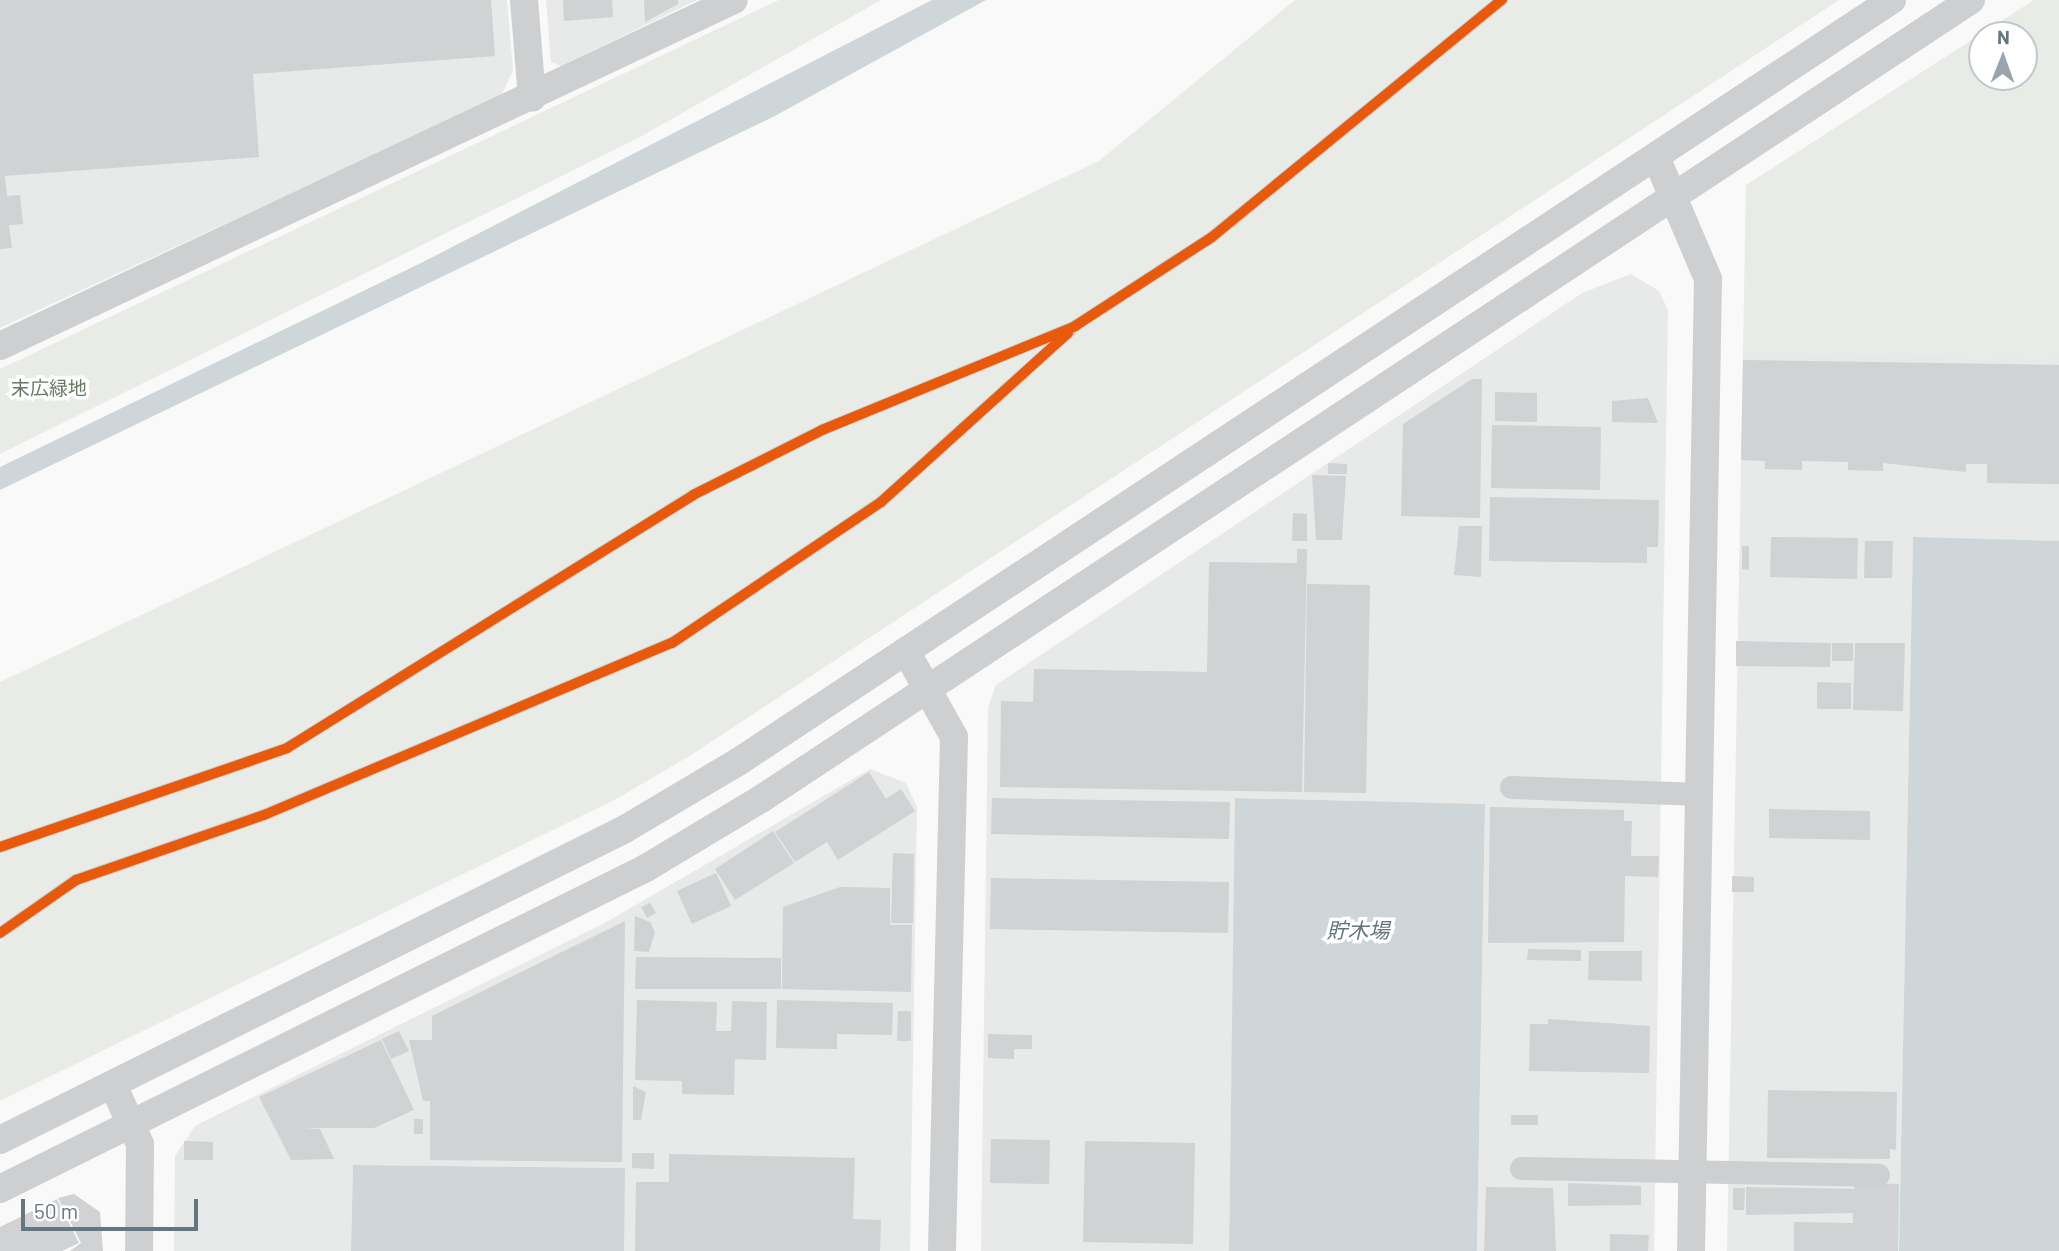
<!DOCTYPE html>
<html>
<head>
<meta charset="utf-8">
<style>
	body { margin:0 }
	#map { position:relative; width:2059px; height:1251px; overflow:hidden; background:#f9f9f9; font-family:Barlow,"Noto Sans JP",sans-serif }
	div>[style] { position:absolute }
	.built>* { inset:0; background:#e8e9e9 }
	.green>* { inset:0; background:#e8ebe6 }
	.water>* { inset:0; background:#ced6d9 }
	.building>* { inset:0; background:#d0d2d3 }
	.service>* { height:12px; margin:-6px; padding:0 6px; transform-origin:6px; border-radius:6px; background:#cecfd0 }
	.minor>* { height:23px; margin:-11.5px; padding:0 11.5px; transform-origin:11.5px; border-radius:11.5px; background:#cecfd0 }
	.tertiary>* { height:28px; margin:-14px; padding:0 14px; transform-origin:14px; border-radius:14px; background:#cecfd0 }
	.cycleway>* { height:10px; margin:-5px; padding:0 5px; transform-origin:5px; border-radius:5px; background:#e8590c }
	span { translate:-50% -50%; white-space:nowrap; text-align:center; line-height:1.15; -webkit-text-stroke:7px #fff; paint-order:stroke }
	.park-label { font-size:19px; color:#687a64 }
	.water-label { font-size:21px; color:#60757c; font-style:italic }
	.north { position:absolute; left:1968px; top:21px; width:70px; height:70px; box-sizing:border-box; background:#fff; border:2px solid #c1c8cd; border-radius:50%; rotate:1deg; font-size:19px; font-weight:700; line-height:28px; text-align:center; color:#657683 }
	.north::after { content:''; display:block; margin:auto; width:24px; height:32px; background:#99a4ac; clip-path:polygon(50% 0,100% 100%,50% 72%,0 100%) }
	.scale { position:absolute; left:21px; top:1199px; width:177px; height:32px; box-sizing:border-box; border:4px solid #657683; border-top:0; padding-left:9px; font-size:21px; line-height:24px; white-space:nowrap; color:#657683; -webkit-text-stroke:5px #fff; paint-order:stroke }
</style>
</head>
<body>
<div id="map">
	<div class="built">
		<i style="clip-path:polygon(0 0,507px 0,513px 70px,501px 96px,0 328px)"></i>
		<i style="clip-path:polygon(546px 0,697px 0,561px 66px,551px 62px)"></i>
		<i style="clip-path:polygon(1631px 274px,1659px 291px,1668px 310px,1654px 1251px,1477px 1251px,1485px 804px,1236px 798px,1229px 1251px,981px 1251px,988px 707px,996px 685px,1582px 293px)"></i>
		<i style="clip-path:polygon(1743px 351px,2059px 357px,2059px 541px,1913px 538px,1899px 1251px,1727px 1251px)"></i>
		<i style="clip-path:polygon(870px 769px,906px 783px,917px 807px,910px 1251px,624px 1251px,624px 1168px,353px 1165px,351px 1251px,174px 1251px,175px 1156px,195px 1126px,603px 924px)"></i>
	</div>
	<div class="green">
		<i style="clip-path:polygon(779px 0,881px 0,640px 137px,0 454px,0 369px)"></i>
		<i style="clip-path:polygon(1295px 0,1839px 0,691px 755px,618px 798px,0 1101px,0 682px,1099px 161px)"></i>
		<i style="clip-path:polygon(evenodd,2034px 0,2059px 0,2059px 357px,1743px 351px,1746px 185px,2034px 0,1982px 35px,2024px 35px,2024px 77px,1982px 77px,1982px 35px)"></i>
	</div>
	<div class="water">
		<i style="clip-path:polygon(932px 0,986px 0,773px 117px,0 490px,0 467px,423px 262px)"></i>
		<i style="clip-path:polygon(1913px 537px,2059px 541px,2059px 1251px,1899px 1251px)"></i>
		<i style="clip-path:polygon(1235px 798px,1485px 804px,1477px 1251px,1229px 1251px)"></i>
		<i style="clip-path:polygon(353px 1165px,625px 1168px,624px 1251px,351px 1251px)"></i>
	</div>
	<div class="building">
		<i style="clip-path:polygon(0 0,491px 0,495px 56px,253px 74px,259px 157px,5px 176px,7px 196px,20px 195px,23px 224px,9px 225px,12px 248px,0 249px)"></i>
		<i style="clip-path:polygon(563px 0,612px 0,613px 17px,564px 21px)"></i>
		<i style="clip-path:polygon(644px 0,678px 0,678px 4px,645px 22px)"></i>
		<i style="clip-path:polygon(1743px 360px,2059px 365px,2059px 484px,1987px 483px,1987px 464px,1966px 464px,1966px 472px,1883px 463px,1883px 471px,1848px 470px,1848px 462px,1802px 461px,1802px 470px,1765px 469px,1765px 461px,1741px 460px)"></i>
		<i style="clip-path:polygon(1472px 379px,1482px 379px,1480px 518px,1401px 516px,1403px 424px)"></i>
		<i style="clip-path:polygon(1495px 392px,1537px 393px,1537px 422px,1495px 421px)"></i>
		<i style="clip-path:polygon(1648px 398px,1658px 423px,1612px 422px,1612px 401px)"></i>
		<i style="clip-path:polygon(1492px 425px,1601px 427px,1600px 490px,1491px 488px)"></i>
		<i style="clip-path:polygon(1328px 463px,1347px 464px,1347px 474px,1328px 474px)"></i>
		<i style="clip-path:polygon(1312px 475px,1346px 476px,1342px 540px,1316px 540px)"></i>
		<i style="clip-path:polygon(1490px 497px,1659px 500px,1658px 547px,1647px 547px,1647px 563px,1489px 561px)"></i>
		<i style="clip-path:polygon(1293px 513px,1307px 514px,1307px 541px,1292px 541px)"></i>
		<i style="clip-path:polygon(1459px 526px,1482px 526px,1481px 577px,1454px 575px)"></i>
		<i style="clip-path:polygon(1771px 537px,1858px 538px,1857px 579px,1770px 577px)"></i>
		<i style="clip-path:polygon(1865px 541px,1893px 541px,1892px 578px,1864px 578px)"></i>
		<i style="clip-path:polygon(1742px 546px,1749px 546px,1749px 570px,1742px 569px)"></i>
		<i style="clip-path:polygon(1297px 549px,1307px 549px,1302px 792px,1000px 787px,1001px 701px,1033px 702px,1034px 669px,1207px 672px,1209px 562px,1297px 563px)"></i>
		<i style="clip-path:polygon(1307px 584px,1370px 585px,1366px 793px,1304px 792px)"></i>
		<i style="clip-path:polygon(1736px 641px,1831px 643px,1830px 667px,1736px 666px)"></i>
		<i style="clip-path:polygon(1832px 643px,1853px 643px,1853px 661px,1832px 661px)"></i>
		<i style="clip-path:polygon(1855px 643px,1905px 643px,1903px 711px,1853px 710px)"></i>
		<i style="clip-path:polygon(1817px 682px,1851px 683px,1851px 709px,1817px 709px)"></i>
		<i style="clip-path:polygon(869px 772px,886px 799px,901px 789px,915px 811px,838px 860px,827px 842px,795px 862px,775px 832px)"></i>
		<i style="clip-path:polygon(992px 798px,1230px 802px,1229px 839px,991px 834px)"></i>
		<i style="clip-path:polygon(1490px 807px,1624px 810px,1624px 821px,1632px 821px,1631px 856px,1659px 856px,1658px 877px,1625px 876px,1624px 942px,1488px 943px)"></i>
		<i style="clip-path:polygon(1769px 809px,1870px 811px,1870px 840px,1769px 838px)"></i>
		<i style="clip-path:polygon(773px 831px,794px 863px,735px 900px,715px 869px)"></i>
		<i style="clip-path:polygon(893px 853px,914px 854px,913px 923px,891px 923px)"></i>
		<i style="clip-path:polygon(716px 873px,731px 906px,692px 924px,677px 891px)"></i>
		<i style="clip-path:polygon(1732px 876px,1754px 877px,1754px 892px,1732px 892px)"></i>
		<i style="clip-path:polygon(991px 878px,1229px 882px,1228px 933px,990px 929px)"></i>
		<i style="clip-path:polygon(840px 887px,890px 888px,890px 925px,912px 925px,911px 992px,782px 989px,783px 907px)"></i>
		<i style="clip-path:polygon(650px 903px,656px 913px,647px 918px,641px 907px)"></i>
		<i style="clip-path:polygon(635px 916px,650px 922px,655px 932px,649px 952px,634px 951px)"></i>
		<i style="clip-path:polygon(625px 921px,622px 1162px,430px 1160px,430px 1101px,423px 1101px,409px 1040px,432px 1040px,432px 1016px)"></i>
		<i style="clip-path:polygon(1528px 949px,1581px 950px,1581px 961px,1527px 960px)"></i>
		<i style="clip-path:polygon(1589px 951px,1642px 951px,1642px 981px,1588px 980px)"></i>
		<i style="clip-path:polygon(636px 957px,781px 958px,781px 989px,635px 989px)"></i>
		<i style="clip-path:polygon(637px 1000px,717px 1002px,716px 1031px,731px 1031px,732px 1001px,767px 1002px,766px 1060px,735px 1059px,734px 1095px,682px 1094px,682px 1081px,635px 1080px)"></i>
		<i style="clip-path:polygon(777px 1000px,893px 1003px,892px 1035px,837px 1034px,837px 1049px,776px 1048px)"></i>
		<i style="clip-path:polygon(898px 1011px,911px 1011px,911px 1041px,897px 1041px)"></i>
		<i style="clip-path:polygon(1548px 1019px,1650px 1026px,1649px 1073px,1529px 1071px,1530px 1024px,1548px 1024px)"></i>
		<i style="clip-path:polygon(399px 1031px,409px 1051px,391px 1059px,382px 1039px)"></i>
		<i style="clip-path:polygon(988px 1034px,1032px 1035px,1032px 1049px,1014px 1049px,1014px 1059px,988px 1058px)"></i>
		<i style="clip-path:polygon(381px 1040px,414px 1110px,374px 1128px,303px 1128px,320px 1129px,334px 1159px,291px 1160px,259px 1097px)"></i>
		<i style="clip-path:polygon(633px 1086px,646px 1092px,641px 1120px,633px 1120px)"></i>
		<i style="clip-path:polygon(1768px 1090px,1897px 1092px,1896px 1150px,1890px 1149px,1890px 1159px,1767px 1158px)"></i>
		<i style="clip-path:polygon(1511px 1115px,1538px 1115px,1538px 1125px,1511px 1125px)"></i>
		<i style="clip-path:polygon(414px 1119px,423px 1119px,423px 1134px,414px 1134px)"></i>
		<i style="clip-path:polygon(991px 1139px,1050px 1140px,1049px 1184px,990px 1183px)"></i>
		<i style="clip-path:polygon(184px 1141px,213px 1142px,213px 1160px,184px 1160px)"></i>
		<i style="clip-path:polygon(1085px 1141px,1195px 1143px,1193px 1244px,1083px 1242px)"></i>
		<i style="clip-path:polygon(632px 1153px,654px 1153px,654px 1169px,632px 1168px)"></i>
		<i style="clip-path:polygon(669px 1154px,855px 1158px,853px 1219px,881px 1220px,880px 1251px,635px 1251px,636px 1182px,669px 1182px)"></i>
		<i style="clip-path:polygon(1568px 1183px,1641px 1186px,1641px 1205px,1568px 1206px)"></i>
		<i style="clip-path:polygon(1854px 1183px,1899px 1184px,1898px 1251px,1794px 1251px,1794px 1222px,1853px 1223px,1853px 1213px,1746px 1215px,1746px 1187px,1854px 1189px)"></i>
		<i style="clip-path:polygon(1486px 1187px,1553px 1188px,1556px 1251px,1484px 1251px)"></i>
		<i style="clip-path:polygon(1733px 1188px,1745px 1188px,1744px 1210px,1733px 1210px)"></i>
		<i style="clip-path:polygon(74px 1194px,100px 1212px,103px 1251px,70px 1251px,81px 1243px,58px 1198px)"></i>
		<i style="clip-path:polygon(57px 1199px,79px 1243px,62px 1251px,0 1251px,0 1227px)"></i>
		<i style="clip-path:polygon(1610px 1234px,1649px 1235px,1648px 1251px,1610px 1251px)"></i>
	</div>
	<div class="service">
		<i style="left:0;top:847px;width:304px;rotate:-19deg"></i>
		<i style="left:287px;top:748px;width:478px;rotate:-31.9deg"></i>
		<i style="left:693px;top:495px;width:144px;rotate:-26.7deg"></i>
		<i style="left:822px;top:430px;width:274px;rotate:-22.3deg"></i>
		<i style="left:1075px;top:326px;width:163px;rotate:-33deg"></i>
		<i style="left:1212px;top:237px;width:375px;rotate:-39.3deg"></i>
		<i style="left:0;top:933px;width:93px;rotate:-34.9deg"></i>
		<i style="left:76px;top:880px;width:199px;rotate:-19.1deg"></i>
		<i style="left:264px;top:815px;width:443px;rotate:-22.9deg"></i>
		<i style="left:672px;top:643px;width:252px;rotate:-34deg"></i>
		<i style="left:881px;top:502px;width:255px;rotate:-42.1deg"></i>
	</div>
	<div class="minor">
		<i style="left:1511px;top:787px;width:188px;rotate:2.1deg"></i>
		<i style="left:1521px;top:1168px;width:357px;rotate:1.1deg"></i>
	</div>
	<div class="tertiary">
		<i style="left:524px;top:0;width:98px;rotate:85.3deg"></i>
		<i style="left:1656px;top:157px;width:133px;rotate:66.9deg"></i>
		<i style="left:1708px;top:279px;width:972px;rotate:91deg"></i>
		<i style="left:0;top:346px;width:811px;rotate:-25.24deg"></i>
		<i style="left:906px;top:651px;width:98px;rotate:60.8deg"></i>
		<i style="left:954px;top:737px;width:514px;rotate:91.34deg"></i>
		<i style="left:113px;top:1085px;width:65px;rotate:65.4deg"></i>
		<i style="left:140px;top:1144px;width:107px;rotate:90.5deg"></i>
		<i style="left:0;top:1140px;width:698px;rotate:-26.45deg"></i>
		<i style="left:625px;top:829px;width:131px;rotate:-30.7deg"></i>
		<i style="left:738px;top:762px;width:1383px;rotate:-33.44deg"></i>
		<i style="left:0;top:1189px;width:721px;rotate:-26.42deg"></i>
		<i style="left:646px;top:868px;width:134px;rotate:-31deg"></i>
		<i style="left:761px;top:799px;width:1450px;rotate:-33.44deg"></i>
	</div>
	<div class="cycleway">
		<i style="left:0;top:847px;width:304px;rotate:-19deg"></i>
		<i style="left:287px;top:748px;width:478px;rotate:-31.9deg"></i>
		<i style="left:693px;top:495px;width:144px;rotate:-26.7deg"></i>
		<i style="left:822px;top:430px;width:274px;rotate:-22.3deg"></i>
		<i style="left:1075px;top:326px;width:163px;rotate:-33deg"></i>
		<i style="left:1212px;top:237px;width:375px;rotate:-39.3deg"></i>
		<i style="left:0;top:933px;width:93px;rotate:-34.9deg"></i>
		<i style="left:76px;top:880px;width:199px;rotate:-19.1deg"></i>
		<i style="left:264px;top:815px;width:443px;rotate:-22.9deg"></i>
		<i style="left:672px;top:643px;width:252px;rotate:-34deg"></i>
		<i style="left:881px;top:502px;width:252px;rotate:-42.1deg"></i>
	</div>
	<div class="park-label">
		<span style="left:49px;top:388px">末広緑地</span>
	</div>
	<div class="water-label">
		<span style="left:1358px;top:930px">貯木場</span>
	</div>
	<div class="north">N</div>
	<div class="scale">50 m</div>
</div>
</body>
</html>
